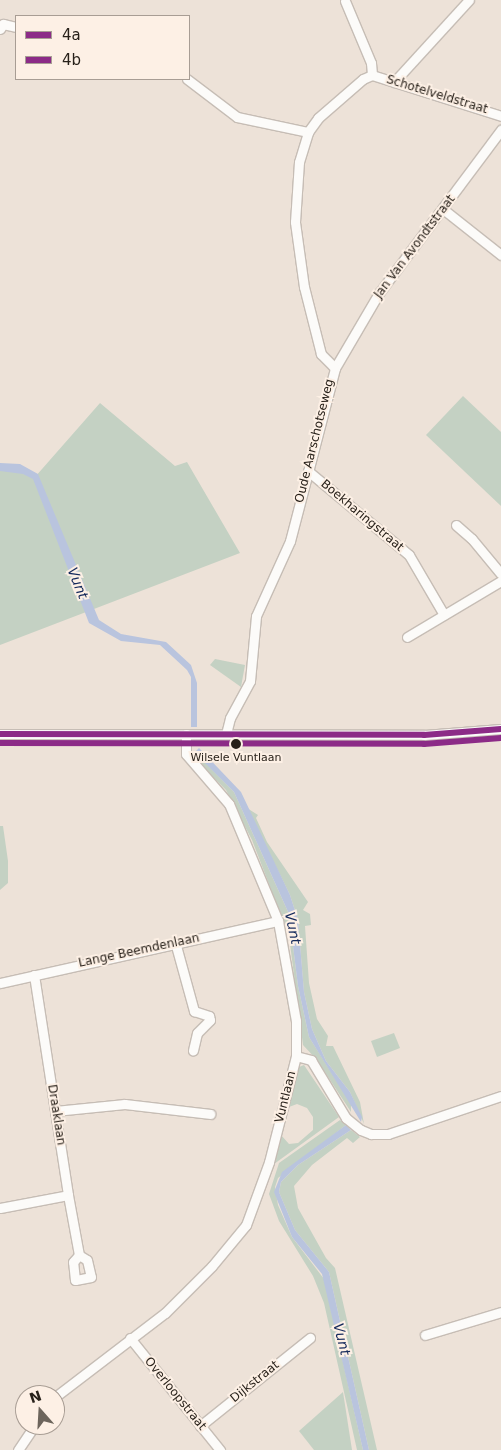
<!DOCTYPE html>
<html>
<head>
<meta charset="utf-8">
<style>
	body { margin:0 }
	#map { position:relative; width:501px; height:1450px; overflow:hidden; background:#ede2d8; font-family:"DejaVu Sans",sans-serif }
	div>[style] { position:absolute }
	.green>* { inset:0; background:#c4d1c3 }
	.water>* { inset:0; background:#b9c4de }
	.roads { filter:drop-shadow(1px 0 #c6bdb5) drop-shadow(-1px 0 #c6bdb5) drop-shadow(0 1px #c6bdb5) drop-shadow(0 -1px #c6bdb5) }
	.minor>* { height:9px; margin:-4.5px; padding:0 4.5px; transform-origin:4.5px; border-radius:4.5px; background:#fcfbf9 }
	.bus-1>* { height:6px; margin:-3px; padding:0 3px; transform-origin:3px; border-radius:3px; background:#8c2b87 }
	.bus-2>* { height:6px; margin:-3px; padding:0 3px; transform-origin:3px; border-radius:3px; background:#8c2b87 }
	.dots>* { width:14px; height:14px; translate:-50% -50%; box-sizing:border-box; border:2px solid #fdf0e5; border-radius:50% }
	span { translate:-50% -50%; white-space:nowrap; text-align:center; line-height:1.15; -webkit-text-stroke:4px #fdf0e5; paint-order:stroke }
	.bus-label { font-size:11px; color:#28211a }
	.street-label { font-size:12px; color:#28211a }
	.water-label { font-size:14px; color:#152a5c; font-style:italic }
	.legend { position:absolute; left:15px; top:15px; width:175px; height:65px; box-sizing:border-box; background:#fdf0e5; border:1px solid #a89d94; margin:0; padding:6px 9px; list-style:none; font-size:15px; color:#28211a }
	.legend li { display:flex; align-items:center; gap:10px; height:25px }
	.legend b { width:25px; border:1px solid #a89d94 }
	.north { position:absolute; left:15px; top:1385px; width:50px; height:50px; box-sizing:border-box; background:#fdf0e5; border:1px solid #a89d94; border-radius:50%; rotate:341deg; font-size:14px; font-weight:700; line-height:20px; text-align:center; color:#28211a }
	.north::after { content:''; display:block; margin:auto; width:18px; height:22px; background:#6d655c; clip-path:polygon(50% 0,100% 100%,50% 72%,0 100%) }
</style>
</head>
<body>
<div id="map">
	<div class="green">
		<i style="clip-path:polygon(463px 396px,501px 432px,501px 506px,426px 435px)"></i>
		<i style="clip-path:polygon(100px 403px,175px 466px,187px 462px,240px 553px,0 645px,0 471px,24px 471px,35px 477px)"></i>
		<i style="clip-path:polygon(215px 659px,245px 665px,241px 687px,210px 665px)"></i>
		<i style="clip-path:polygon(195px 752px,234px 792px,289px 914px,298px 986px,309px 1037px,351px 1104px,351px 1112px,317px 1060px,303px 1045px,289px 936px,252px 840px,226px 790px,198px 762px,192px 754px)"></i>
		<i style="clip-path:polygon(247px 808px,258px 815px,256px 818px,267px 842px,308px 902px,303px 910px,310px 914px,311px 925px,305px 926px,309px 983px,317px 1019px,328px 1036px,326px 1046px,333px 1046px,360px 1102px,364px 1124px,350px 1092px,326px 1061px,312px 1029px,304px 992px,298px 920px,290px 895px)"></i>
		<i style="clip-path:polygon(0 826px,3px 826px,8px 861px,8px 883px,0 890px)"></i>
		<i style="clip-path:polygon(394px 1033px,400px 1048px,377px 1057px,371px 1041px)"></i>
		<i style="clip-path:polygon(304px 1065px,339px 1117px,274px 1164px,281px 1135px,289px 1144px,298px 1143px,313px 1130px,313px 1117px,307px 1108px,297px 1104px,289px 1107px,299px 1067px)"></i>
		<i style="clip-path:polygon(340px 1120px,346px 1125px,278px 1178px,275px 1187px,278px 1205px,292px 1237px,324px 1279px,363px 1450px,357px 1450px,324px 1303px,313px 1276px,279px 1221px,269px 1194px,279px 1163px)"></i>
		<i style="clip-path:polygon(351px 1130px,360px 1137px,353px 1143px,347px 1138px,312px 1165px,294px 1186px,298px 1208px,326px 1258px,335px 1268px,377px 1450px,369px 1450px,329px 1272px,295px 1230px,279px 1192px,281px 1182px,298px 1165px)"></i>
		<i style="clip-path:polygon(343px 1392px,352px 1450px,314px 1450px,299px 1431px)"></i>
	</div>
	<div class="water">
		<i style="clip-path:polygon(0 463px,20px 464px,38px 474px,99px 620px,121px 634px,166px 642px,191px 665px,197px 683px,197px 727px,191px 727px,191px 677px,187px 670px,160px 645px,121px 641px,89px 623px,33px 479px,23px 474px,0 471px)"></i>
		<i style="clip-path:polygon(199px 748px,241px 792px,290px 895px,298px 920px,304px 992px,312px 1029px,326px 1061px,350px 1092px,362px 1117px,361px 1122px,309px 1037px,298px 986px,289px 914px,234px 792px,197px 755px,195px 752px)"></i>
		<i style="clip-path:polygon(346px 1125px,351px 1130px,298px 1165px,281px 1182px,279px 1192px,295px 1230px,329px 1272px,369px 1450px,363px 1450px,322px 1274px,292px 1237px,274px 1192px,282px 1172px)"></i>
	</div>
	<div class="roads">
		<div class="minor">
			<i style="left:345px;top:1px;width:67px;rotate:67.2deg"></i>
			<i style="left:371px;top:63px;width:12px;rotate:85deg"></i>
			<i style="left:0;top:29px;width:6px;rotate:-59deg"></i>
			<i style="left:3px;top:24px;width:13px;rotate:13deg"></i>
			<i style="left:372px;top:75px;width:135px;rotate:17.6deg"></i>
			<i style="left:187px;top:79px;width:63px;rotate:37.2deg"></i>
			<i style="left:237px;top:117px;width:73px;rotate:11.9deg"></i>
			<i style="left:394px;top:82px;width:111px;rotate:-47.6deg"></i>
			<i style="left:443px;top:209px;width:74px;rotate:38.4deg"></i>
			<i style="left:335px;top:368px;width:87px;rotate:-59.6deg"></i>
			<i style="left:379px;top:293px;width:204px;rotate:-53.2deg"></i>
			<i style="left:308px;top:471px;width:131px;rotate:39.7deg"></i>
			<i style="left:409px;top:555px;width:69px;rotate:59.7deg"></i>
			<i style="left:456px;top:525px;width:21px;rotate:41deg"></i>
			<i style="left:472px;top:539px;width:45px;rotate:50.4deg"></i>
			<i style="left:407px;top:637px;width:109px;rotate:-30.8deg"></i>
			<i style="left:0;top:734px;width:424px;rotate:0.1deg"></i>
			<i style="left:424px;top:735px;width:77px;rotate:-4.5deg"></i>
			<i style="left:226px;top:734px;width:16px;rotate:-76deg"></i>
			<i style="left:230px;top:718px;width:42px;rotate:-61.6deg"></i>
			<i style="left:250px;top:681px;width:65px;rotate:-84.7deg"></i>
			<i style="left:256px;top:616px;width:82px;rotate:-65.6deg"></i>
			<i style="left:290px;top:541px;width:179px;rotate:-75.4deg"></i>
			<i style="left:335px;top:368px;width:20px;rotate:-135deg"></i>
			<i style="left:321px;top:354px;width:69px;rotate:-104.2deg"></i>
			<i style="left:304px;top:287px;width:66px;rotate:-97.9deg"></i>
			<i style="left:295px;top:222px;width:60px;rotate:-86.2deg"></i>
			<i style="left:299px;top:162px;width:31px;rotate:-73deg"></i>
			<i style="left:308px;top:132px;width:17px;rotate:-54deg"></i>
			<i style="left:318px;top:118px;width:60px;rotate:-40.9deg"></i>
			<i style="left:363px;top:79px;width:10px;rotate:-24deg"></i>
			<i style="left:175px;top:942px;width:72px;rotate:74.6deg"></i>
			<i style="left:194px;top:1011px;width:16px;rotate:18deg"></i>
			<i style="left:209px;top:1016px;width:4px;rotate:76deg"></i>
			<i style="left:210px;top:1020px;width:18px;rotate:135deg"></i>
			<i style="left:197px;top:1033px;width:18px;rotate:103deg"></i>
			<i style="left:34px;top:975px;width:223px;rotate:81.2deg"></i>
			<i style="left:68px;top:1195px;width:61px;rotate:79.6deg"></i>
			<i style="left:79px;top:1255px;width:9px;rotate:32deg"></i>
			<i style="left:87px;top:1260px;width:17px;rotate:77deg"></i>
			<i style="left:91px;top:1277px;width:16px;rotate:169deg"></i>
			<i style="left:75px;top:1280px;width:18px;rotate:-96deg"></i>
			<i style="left:73px;top:1262px;width:9px;rotate:-49deg"></i>
			<i style="left:0;top:983px;width:285px;rotate:-12.6deg"></i>
			<i style="left:296px;top:1056px;width:16px;rotate:15deg"></i>
			<i style="left:311px;top:1060px;width:68px;rotate:58.9deg"></i>
			<i style="left:346px;top:1118px;width:19px;rotate:39deg"></i>
			<i style="left:361px;top:1130px;width:11px;rotate:22deg"></i>
			<i style="left:371px;top:1134px;width:17px"></i>
			<i style="left:388px;top:1134px;width:119px;rotate:-18.6deg"></i>
			<i style="left:55px;top:1111px;width:70px;rotate:-5.7deg"></i>
			<i style="left:125px;top:1104px;width:86px;rotate:6.7deg"></i>
			<i style="left:0;top:1208px;width:69px;rotate:-10.8deg"></i>
			<i style="left:425px;top:1335px;width:79px;rotate:-16.8deg"></i>
			<i style="left:130px;top:1338px;width:144px;rotate:51.2deg"></i>
			<i style="left:55px;top:1397px;width:138px;rotate:-37.4deg"></i>
			<i style="left:165px;top:1313px;width:66px;rotate:-45deg"></i>
			<i style="left:212px;top:1266px;width:53px;rotate:-50.3deg"></i>
			<i style="left:246px;top:1225px;width:67px;rotate:-69.9deg"></i>
			<i style="left:269px;top:1162px;width:109px;rotate:-75.7deg"></i>
			<i style="left:296px;top:1056px;width:35px;rotate:-90deg"></i>
			<i style="left:296px;top:1021px;width:102px;rotate:-100.2deg"></i>
			<i style="left:278px;top:921px;width:127px;rotate:-112.7deg"></i>
			<i style="left:229px;top:804px;width:66px;rotate:-130.7deg"></i>
			<i style="left:186px;top:754px;width:20px;rotate:-90deg"></i>
			<i style="left:200px;top:1426px;width:141px;rotate:-38.7deg"></i>
			<i style="left:18px;top:1450px;width:30px;rotate:-56deg"></i>
		</div>
	</div>
	<div class="bus-1">
		<i style="left:0;top:734px;width:424px;rotate:0.1deg"></i>
		<i style="left:424px;top:735px;width:77px;rotate:-4.5deg"></i>
	</div>
	<div class="bus-2">
		<i style="left:0;top:743px;width:424px;rotate:0.1deg"></i>
		<i style="left:424px;top:744px;width:77px;rotate:-4.5deg"></i>
	</div>
	<div class="dots">
		<i style="left:236px;top:744px;background:#28211a"></i>
	</div>
	<div class="bus-label">
		<span style="left:236px;top:758px">Wilsele Vuntlaan</span>
	</div>
	<div class="street-label">
		<span style="left:437px;top:95px;rotate:17deg">Schotelveldstraat</span>
		<span style="left:415px;top:247px;rotate:-53deg">Jan Van Avondtstraat</span>
		<span style="left:315px;top:441px;rotate:-76deg">Oude Aarschotseweg</span>
		<span style="left:362px;top:516px;rotate:40deg">Boekharingstraat</span>
		<span style="left:139px;top:951px;rotate:-12deg">Lange Beemdenlaan</span>
		<span style="left:286px;top:1097px;rotate:-76deg">Vuntlaan</span>
		<span style="left:56px;top:1115px;rotate:81deg">Draaklaan</span>
		<span style="left:255px;top:1382px;rotate:-39deg">Dijkstraat</span>
		<span style="left:175px;top:1394px;rotate:51deg">Overloopstraat</span>
	</div>
	<div class="water-label">
		<span style="left:78px;top:583px;rotate:68deg">Vunt</span>
		<span style="left:293px;top:928px;rotate:78deg">Vunt</span>
		<span style="left:342px;top:1339px;rotate:76deg">Vunt</span>
	</div>
	<ul class="legend">
	<li><b style="height:6px;background:#8c2b87"></b>4a</li>
	<li><b style="height:6px;background:#8c2b87"></b>4b</li>
	</ul>
	<div class="north">N</div>
</div>
</body>
</html>
